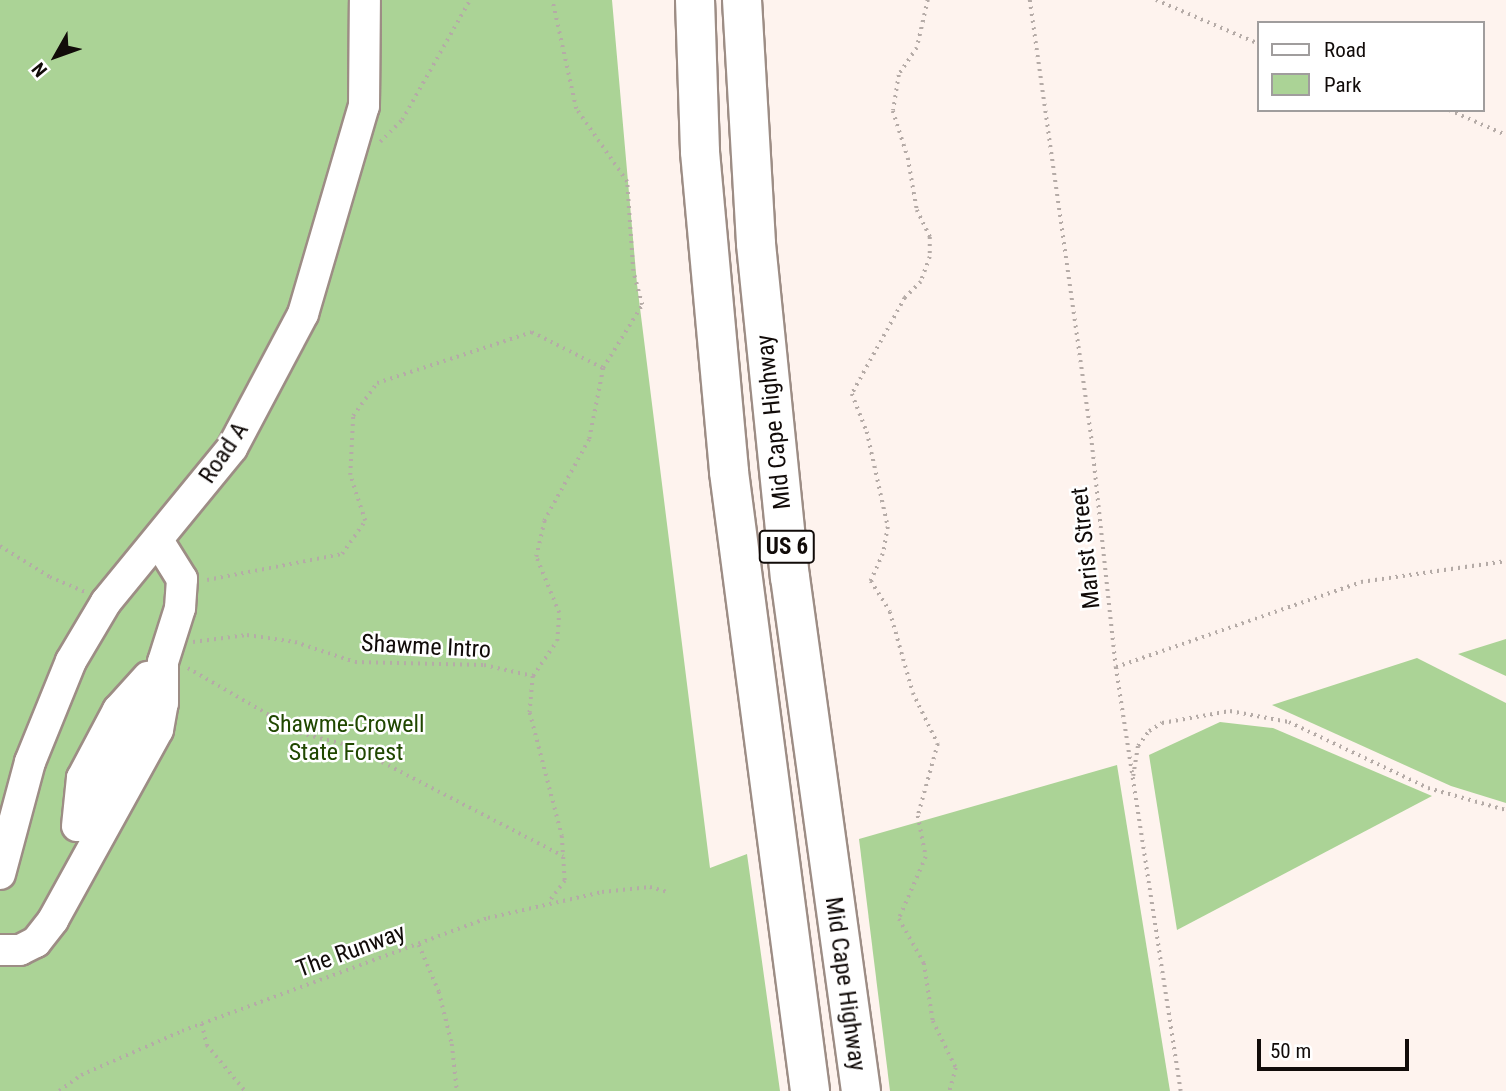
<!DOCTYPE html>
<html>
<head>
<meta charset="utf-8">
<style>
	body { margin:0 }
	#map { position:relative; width:1506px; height:1091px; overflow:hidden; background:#fef3ee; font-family:"Roboto Condensed",sans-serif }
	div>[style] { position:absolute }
	.green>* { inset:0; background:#abd396 }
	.path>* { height:3.5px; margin-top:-1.75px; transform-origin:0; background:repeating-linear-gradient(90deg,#b5aba7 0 2px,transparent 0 7px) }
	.roads { filter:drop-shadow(2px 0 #9d8d85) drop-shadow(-2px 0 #9d8d85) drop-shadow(0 2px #9d8d85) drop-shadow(0 -2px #9d8d85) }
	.minor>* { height:30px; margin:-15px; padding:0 15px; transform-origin:15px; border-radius:15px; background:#fff }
	.highway>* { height:38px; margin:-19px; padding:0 19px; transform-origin:19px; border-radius:19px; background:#fff }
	span { translate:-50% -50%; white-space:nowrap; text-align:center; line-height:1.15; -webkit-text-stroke:5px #fff; paint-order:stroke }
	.shield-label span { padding:2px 5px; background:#fff; border:2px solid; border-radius:5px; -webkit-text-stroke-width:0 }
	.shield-label { font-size:23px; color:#110b09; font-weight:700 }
	.street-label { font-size:24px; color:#110b09 }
	.park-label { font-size:24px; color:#204700 }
	.legend { position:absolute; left:1257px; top:21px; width:228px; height:91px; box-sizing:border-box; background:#fff; border:2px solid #a09d9d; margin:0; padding:9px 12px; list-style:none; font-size:21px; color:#110b09 }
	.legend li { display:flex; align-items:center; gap:14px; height:35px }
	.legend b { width:35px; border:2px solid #a09d9d }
	.north { position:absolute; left:21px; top:21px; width:70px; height:70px; -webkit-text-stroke:5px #fff; paint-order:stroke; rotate:230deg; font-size:19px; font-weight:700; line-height:28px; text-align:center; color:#110b09 }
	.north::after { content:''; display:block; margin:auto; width:24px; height:32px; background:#110b09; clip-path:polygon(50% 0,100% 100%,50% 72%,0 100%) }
	.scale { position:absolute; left:1257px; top:1039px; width:152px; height:32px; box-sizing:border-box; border:4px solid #110b09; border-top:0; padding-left:9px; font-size:21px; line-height:24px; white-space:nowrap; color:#110b09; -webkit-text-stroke:5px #fff; paint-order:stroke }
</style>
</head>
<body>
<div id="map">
	<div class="green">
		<i style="clip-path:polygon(0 0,612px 0,637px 284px,710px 868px,747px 854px,780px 1091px,0 1091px)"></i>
		<i style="clip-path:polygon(1506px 639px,1506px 676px,1458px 654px)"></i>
		<i style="clip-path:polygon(1417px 658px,1506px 703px,1506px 803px,1451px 786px,1272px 705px)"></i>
		<i style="clip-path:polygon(1220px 722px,1273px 728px,1432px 796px,1177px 930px,1149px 755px)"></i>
		<i style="clip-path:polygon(1117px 765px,1170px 1091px,890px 1091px,859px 839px)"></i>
	</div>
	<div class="path">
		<i style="left:928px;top:0;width:49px;rotate:102.9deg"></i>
		<i style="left:917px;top:48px;width:32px;rotate:124deg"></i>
		<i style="left:899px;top:75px;width:36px;rotate:99deg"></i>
		<i style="left:893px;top:111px;width:49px;rotate:72.3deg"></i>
		<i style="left:908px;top:158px;width:53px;rotate:80.2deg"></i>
		<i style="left:917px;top:210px;width:30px;rotate:64deg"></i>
		<i style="left:930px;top:237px;width:20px;rotate:90deg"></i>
		<i style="left:930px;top:257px;width:27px;rotate:110deg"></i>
		<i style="left:921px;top:282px;width:23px;rotate:135deg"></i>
		<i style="left:905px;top:298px;width:110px;rotate:118.9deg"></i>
		<i style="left:852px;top:394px;width:41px;rotate:68.5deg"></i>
		<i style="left:867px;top:432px;width:97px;rotate:77.5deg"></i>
		<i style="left:888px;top:527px;width:27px;rotate:100deg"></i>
		<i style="left:883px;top:554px;width:30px;rotate:114deg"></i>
		<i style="left:871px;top:581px;width:36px;rotate:58deg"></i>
		<i style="left:890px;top:612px;width:84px;rotate:74.1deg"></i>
		<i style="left:913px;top:693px;width:57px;rotate:63.9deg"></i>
		<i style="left:938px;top:744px;width:75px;rotate:105.5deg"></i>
		<i style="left:918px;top:816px;width:42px;rotate:79deg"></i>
		<i style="left:926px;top:857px;width:68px;rotate:113.5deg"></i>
		<i style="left:899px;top:919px;width:51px;rotate:60.4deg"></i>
		<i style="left:924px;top:963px;width:59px;rotate:81.2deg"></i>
		<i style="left:933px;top:1021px;width:52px;rotate:63.9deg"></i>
		<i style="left:956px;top:1068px;width:24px;rotate:105deg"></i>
		<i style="left:1030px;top:0;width:447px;rotate:82deg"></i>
		<i style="left:1092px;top:443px;width:225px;rotate:83.9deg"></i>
		<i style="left:1116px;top:667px;width:429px;rotate:81.3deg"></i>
		<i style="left:1156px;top:0;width:112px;rotate:23.1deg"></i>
		<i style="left:1449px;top:110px;width:62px;rotate:23.7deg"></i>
		<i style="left:380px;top:142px;width:31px;rotate:-45deg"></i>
		<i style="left:402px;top:120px;width:138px;rotate:-60.5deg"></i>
		<i style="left:0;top:546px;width:59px;rotate:31.8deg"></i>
		<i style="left:50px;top:577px;width:38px;rotate:23deg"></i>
		<i style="left:207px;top:580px;width:137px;rotate:-10.9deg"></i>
		<i style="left:342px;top:554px;width:40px;rotate:-55.1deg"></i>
		<i style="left:365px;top:521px;width:48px;rotate:-108.1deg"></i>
		<i style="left:350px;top:475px;width:59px;rotate:-87.1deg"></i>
		<i style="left:353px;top:416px;width:41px;rotate:-54deg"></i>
		<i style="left:377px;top:383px;width:163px;rotate:-18.2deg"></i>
		<i style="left:532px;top:332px;width:80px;rotate:26.9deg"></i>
		<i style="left:193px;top:642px;width:54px;rotate:-7.4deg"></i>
		<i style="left:247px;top:635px;width:49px;rotate:8.3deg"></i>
		<i style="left:295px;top:642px;width:63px;rotate:18.4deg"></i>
		<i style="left:355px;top:662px;width:129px;rotate:1.3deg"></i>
		<i style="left:484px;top:665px;width:50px;rotate:12.7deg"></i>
		<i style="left:533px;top:676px;width:37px;rotate:95deg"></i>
		<i style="left:530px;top:713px;width:127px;rotate:75.4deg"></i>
		<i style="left:562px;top:836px;width:45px;rotate:86.2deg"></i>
		<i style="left:565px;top:881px;width:25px;rotate:127deg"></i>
		<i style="left:1116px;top:667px;width:259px;rotate:-19.1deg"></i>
		<i style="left:1361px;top:582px;width:147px;rotate:-8.2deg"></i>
		<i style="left:188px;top:668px;width:129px;rotate:30.1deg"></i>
		<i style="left:300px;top:733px;width:53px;rotate:14.3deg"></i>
		<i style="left:351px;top:746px;width:239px;rotate:27.4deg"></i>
		<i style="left:533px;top:676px;width:42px;rotate:-55.6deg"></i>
		<i style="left:557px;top:641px;width:28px;rotate:-86deg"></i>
		<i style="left:559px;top:613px;width:61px;rotate:-112.3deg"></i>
		<i style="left:536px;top:557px;width:37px;rotate:-77deg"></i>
		<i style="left:544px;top:521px;width:94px;rotate:-61.2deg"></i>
		<i style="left:589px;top:439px;width:72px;rotate:-78.8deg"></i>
		<i style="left:603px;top:368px;width:74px;rotate:-58.2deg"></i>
		<i style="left:642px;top:305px;width:35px;rotate:-105deg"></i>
		<i style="left:633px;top:271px;width:89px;rotate:-93.9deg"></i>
		<i style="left:627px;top:182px;width:89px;rotate:-124.9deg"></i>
		<i style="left:576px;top:109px;width:112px;rotate:-102.4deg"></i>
		<i style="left:1133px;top:776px;width:30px;rotate:-81deg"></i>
		<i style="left:1138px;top:746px;width:19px;rotate:-54deg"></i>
		<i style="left:1149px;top:731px;width:15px;rotate:-32deg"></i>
		<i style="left:1162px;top:723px;width:69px;rotate:-10deg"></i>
		<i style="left:1230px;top:711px;width:60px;rotate:10.6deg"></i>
		<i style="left:1289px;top:722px;width:154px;rotate:25.4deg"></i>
		<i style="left:1428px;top:788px;width:81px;rotate:15.8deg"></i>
		<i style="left:419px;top:945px;width:51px;rotate:66.9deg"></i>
		<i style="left:439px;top:992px;width:54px;rotate:76deg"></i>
		<i style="left:452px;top:1044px;width:47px;rotate:83.9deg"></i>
		<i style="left:202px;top:1024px;width:22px;rotate:77deg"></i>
		<i style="left:207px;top:1045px;width:60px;rotate:50.4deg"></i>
		<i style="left:59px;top:1091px;width:27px;rotate:-36deg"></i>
		<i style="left:81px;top:1075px;width:110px;rotate:-23.5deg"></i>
		<i style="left:182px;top:1031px;width:326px;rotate:-20.3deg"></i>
		<i style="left:488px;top:918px;width:117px;rotate:-12.8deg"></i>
		<i style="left:602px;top:892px;width:48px;rotate:-5.9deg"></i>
		<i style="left:650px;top:887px;width:18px;rotate:16deg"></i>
	</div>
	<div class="roads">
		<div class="minor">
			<i style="left:86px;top:823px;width:160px;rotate:-64.4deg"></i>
			<i style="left:77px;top:826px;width:48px;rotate:-84.1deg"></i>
			<i style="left:82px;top:778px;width:77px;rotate:-62.1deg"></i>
			<i style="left:118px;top:710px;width:45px;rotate:-47.7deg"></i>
			<i style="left:0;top:874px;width:116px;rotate:-75deg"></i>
			<i style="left:30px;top:762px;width:109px;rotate:-67.9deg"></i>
			<i style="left:71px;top:661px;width:69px;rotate:-59.3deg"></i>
			<i style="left:106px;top:602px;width:199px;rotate:-50.7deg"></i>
			<i style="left:232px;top:448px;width:152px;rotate:-62.1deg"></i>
			<i style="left:303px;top:314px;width:217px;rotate:-73.7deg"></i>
			<i style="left:364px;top:106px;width:106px;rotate:-89.5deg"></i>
			<i style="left:0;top:950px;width:20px"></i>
			<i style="left:20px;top:950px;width:18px;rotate:-27deg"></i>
			<i style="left:36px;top:942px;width:28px;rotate:-52deg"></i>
			<i style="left:53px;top:920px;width:217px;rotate:-61.1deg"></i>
			<i style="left:158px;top:730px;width:27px;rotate:-80deg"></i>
			<i style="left:163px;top:703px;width:41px;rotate:-90deg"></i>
			<i style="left:163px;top:662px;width:57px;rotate:-72.5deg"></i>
			<i style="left:180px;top:608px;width:29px;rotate:-86deg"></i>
			<i style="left:182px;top:579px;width:44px;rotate:-121.9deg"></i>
		</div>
		<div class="highway">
			<i style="left:695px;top:0;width:152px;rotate:88.1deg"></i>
			<i style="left:700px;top:152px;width:321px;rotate:84.8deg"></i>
			<i style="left:729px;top:472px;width:624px;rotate:82.54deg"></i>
			<i style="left:742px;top:0;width:244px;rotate:86.7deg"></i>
			<i style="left:756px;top:244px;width:335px;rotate:84.2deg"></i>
			<i style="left:790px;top:577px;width:519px;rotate:82.14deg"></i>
		</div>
	</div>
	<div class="shield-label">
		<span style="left:787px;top:547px">US 6</span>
	</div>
	<div class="street-label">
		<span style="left:774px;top:422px;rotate:-96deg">Mid Cape Highway</span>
		<span style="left:224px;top:453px;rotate:-56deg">Road A</span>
		<span style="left:1086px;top:548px;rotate:-96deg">Marist Street</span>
		<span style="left:426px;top:647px;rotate:3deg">Shawme Intro</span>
		<span style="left:351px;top:951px;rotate:-20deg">The Runway</span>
		<span style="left:845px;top:984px;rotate:82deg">Mid Cape Highway</span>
	</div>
	<div class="park-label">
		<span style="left:346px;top:739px">Shawme-Crowell<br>State Forest</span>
	</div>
	<ul class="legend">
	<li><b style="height:9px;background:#fff"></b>Road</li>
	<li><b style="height:19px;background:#abd396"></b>Park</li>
	</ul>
	<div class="north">N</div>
	<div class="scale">50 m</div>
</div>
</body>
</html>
